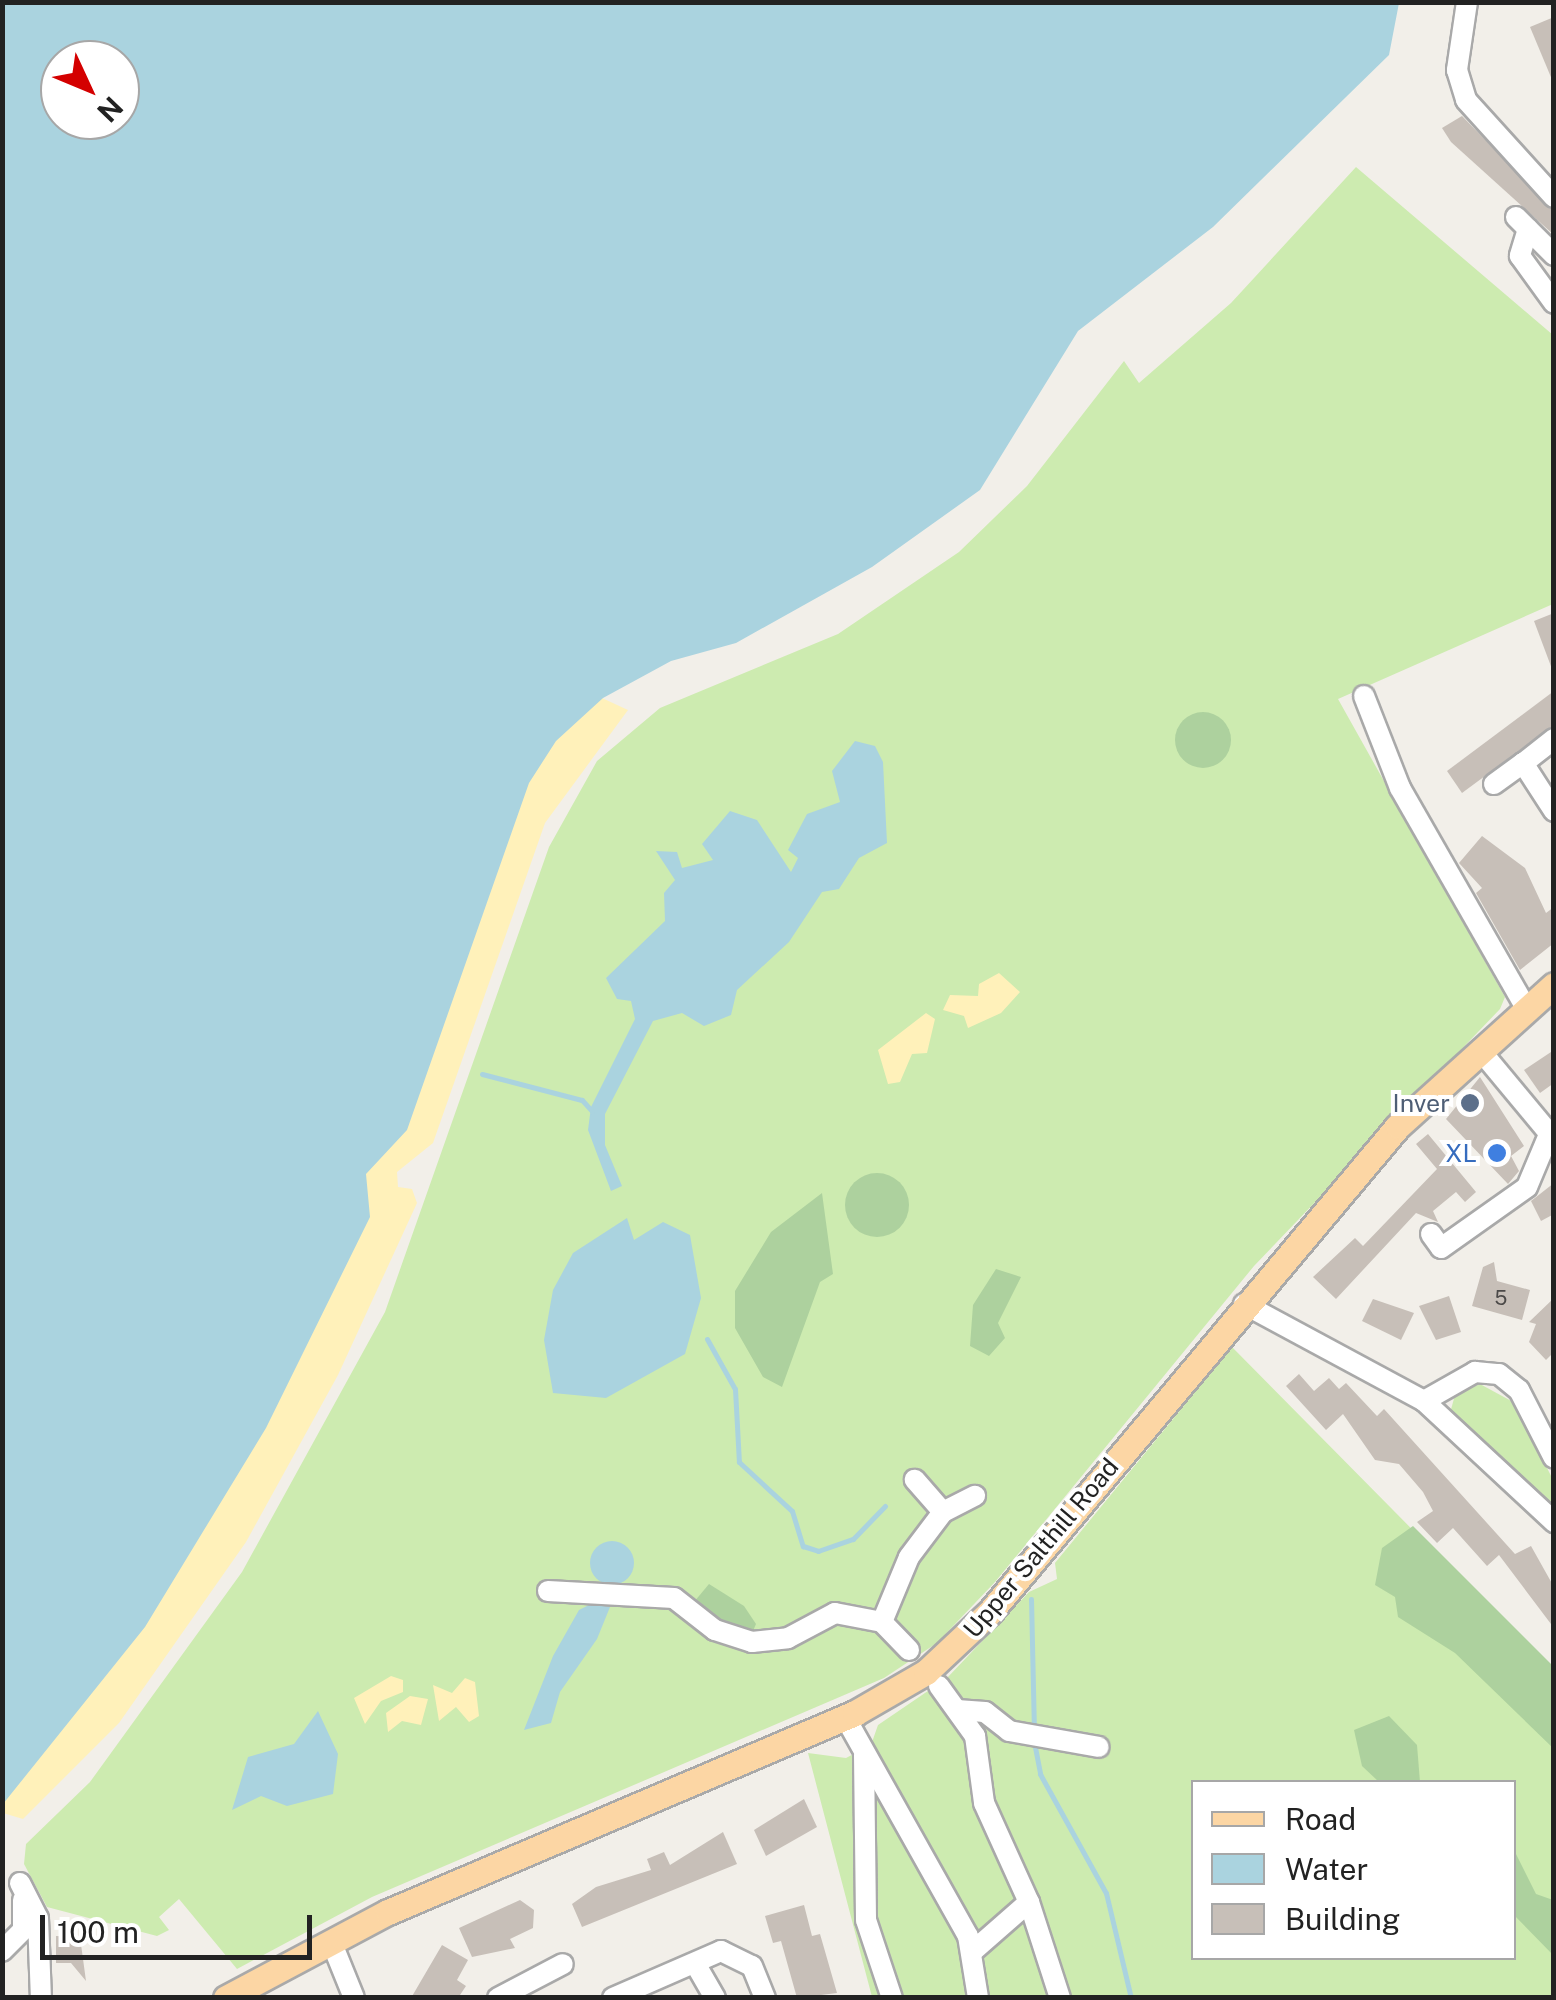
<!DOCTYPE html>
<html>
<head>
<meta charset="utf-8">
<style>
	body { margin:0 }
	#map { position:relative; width:1556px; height:2000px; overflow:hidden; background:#f2efe9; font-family:"Public Sans",sans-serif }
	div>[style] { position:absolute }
	.grass>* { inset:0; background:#cdebb0 }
	.forest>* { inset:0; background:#add19e }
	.round { border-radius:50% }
	.sand>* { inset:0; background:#fff1ba }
	.water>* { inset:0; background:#aad3df }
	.stream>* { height:5px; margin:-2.5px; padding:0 2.5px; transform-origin:2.5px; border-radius:2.5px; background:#aad3df }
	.building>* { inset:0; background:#c7bfb8 }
	.roads { filter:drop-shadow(2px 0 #a9a9a9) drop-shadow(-2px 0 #a9a9a9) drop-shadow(0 2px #a9a9a9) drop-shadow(0 -2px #a9a9a9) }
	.minor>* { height:20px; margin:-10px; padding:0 10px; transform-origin:10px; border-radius:10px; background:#fff }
	.major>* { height:25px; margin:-12.5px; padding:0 12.5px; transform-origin:12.5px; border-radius:12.5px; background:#fcd6a4 }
	.dots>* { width:28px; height:28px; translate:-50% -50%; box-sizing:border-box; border:5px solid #fff; border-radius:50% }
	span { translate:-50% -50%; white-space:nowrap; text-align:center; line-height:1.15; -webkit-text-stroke:8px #fff; paint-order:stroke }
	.number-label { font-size:20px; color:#4b4948 }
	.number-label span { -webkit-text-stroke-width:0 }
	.service-label { font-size:25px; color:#4e5e75 }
	.right { translate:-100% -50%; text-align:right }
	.shop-label { font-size:25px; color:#366cbe }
	.street-label { font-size:25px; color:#222 }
	.frame { position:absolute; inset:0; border:5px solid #222; pointer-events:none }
	.legend { position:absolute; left:1191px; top:1780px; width:325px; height:180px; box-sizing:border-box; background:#fff; border:2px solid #a7a7a7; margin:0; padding:12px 18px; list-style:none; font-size:30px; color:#222 }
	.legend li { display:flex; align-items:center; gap:20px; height:50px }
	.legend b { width:50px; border:2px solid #a7a7a7 }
	.north { position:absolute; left:40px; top:40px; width:100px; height:100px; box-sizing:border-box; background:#fff; border:2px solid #a7a7a7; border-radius:50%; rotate:134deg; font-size:28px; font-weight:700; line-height:40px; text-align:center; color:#222 }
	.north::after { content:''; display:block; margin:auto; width:35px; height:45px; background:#d40000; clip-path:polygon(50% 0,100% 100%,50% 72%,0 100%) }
	.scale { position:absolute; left:40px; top:1915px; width:272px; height:45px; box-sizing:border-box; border:5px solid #222; border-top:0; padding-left:12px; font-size:30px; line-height:35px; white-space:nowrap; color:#222; -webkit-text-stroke:8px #fff; paint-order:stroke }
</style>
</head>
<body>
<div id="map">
	<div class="grass">
		<i style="clip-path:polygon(1356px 167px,1553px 335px,1553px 604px,1338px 699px,1505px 997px,1500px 1009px,1254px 1266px,995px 1582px,937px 1643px,884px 1678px,372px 1897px,237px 1969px,179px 1899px,159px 1917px,169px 1930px,157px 1936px,47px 1907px,24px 1864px,26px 1844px,90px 1782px,242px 1572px,385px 1312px,549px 847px,597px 761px,660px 708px,838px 634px,959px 552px,1027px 486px,1124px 361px,1139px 383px,1231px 303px)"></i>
		<i style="clip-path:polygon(evenodd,1232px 1347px,1553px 1672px,1553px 1997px,872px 1997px,808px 1753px,846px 1758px,871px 1745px,878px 1725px,947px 1678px,1029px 1592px,1057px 1579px,1055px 1563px,1232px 1347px,1194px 1782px,1514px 1782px,1514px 1958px,1194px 1958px,1194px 1782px)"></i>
		<i style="clip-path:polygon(1480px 1384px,1515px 1403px,1553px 1480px,1553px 1511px,1450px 1413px,1455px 1395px)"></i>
	</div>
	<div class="forest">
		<i class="round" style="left:1175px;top:712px;width:56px;height:56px"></i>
		<i class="round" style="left:845px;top:1173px;width:64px;height:64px"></i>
		<i style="clip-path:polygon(822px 1193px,833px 1274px,820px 1282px,782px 1387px,763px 1377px,735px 1328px,735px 1291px,771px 1232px)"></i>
		<i style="clip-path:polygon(996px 1269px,1021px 1277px,998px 1323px,1005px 1338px,989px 1356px,970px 1346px,973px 1305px)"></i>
		<i style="clip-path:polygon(1413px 1526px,1553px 1666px,1553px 1748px,1455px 1653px,1398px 1617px,1395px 1597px,1375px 1585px,1382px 1548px)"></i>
		<i style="clip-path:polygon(709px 1584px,744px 1606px,756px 1624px,750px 1638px,694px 1602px)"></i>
		<i style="clip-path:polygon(1389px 1716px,1417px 1745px,1420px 1782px,1379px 1782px,1362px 1766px,1354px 1730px)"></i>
		<i style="clip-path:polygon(1514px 1850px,1536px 1894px,1553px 1900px,1553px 1955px,1514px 1915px)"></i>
	</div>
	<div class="sand">
		<i style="clip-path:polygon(576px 686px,628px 710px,545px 823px,433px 1143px,397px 1172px,398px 1187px,412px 1189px,417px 1203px,338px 1375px,246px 1542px,119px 1723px,23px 1819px,3px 1813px,3px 1654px)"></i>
		<i style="clip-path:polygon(999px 973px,1020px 992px,1001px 1013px,968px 1028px,964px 1016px,943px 1010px,950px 995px,978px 996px,979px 984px)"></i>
		<i style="clip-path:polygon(926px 1013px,935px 1019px,927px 1053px,912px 1054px,900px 1082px,888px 1084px,878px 1050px)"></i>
		<i style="clip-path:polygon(391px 1676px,403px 1680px,403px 1692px,381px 1701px,365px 1724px,354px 1698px)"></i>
		<i style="clip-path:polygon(465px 1678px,475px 1682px,479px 1716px,469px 1722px,456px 1707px,439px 1721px,433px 1685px,452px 1693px)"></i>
		<i style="clip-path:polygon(410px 1696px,428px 1699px,421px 1725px,402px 1721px,388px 1732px,386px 1713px)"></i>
	</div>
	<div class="water">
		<i style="clip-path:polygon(evenodd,3px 2px,1399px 3px,1389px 55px,1213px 227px,1078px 331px,980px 490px,872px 567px,736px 643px,671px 661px,603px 698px,556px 741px,529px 783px,407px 1130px,366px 1174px,370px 1217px,266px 1428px,145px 1627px,3px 1804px,3px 2px,60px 60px,120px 60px,120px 120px,60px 120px,60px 60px)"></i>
		<i style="clip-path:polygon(855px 741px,875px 746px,883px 762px,887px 843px,859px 858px,839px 889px,822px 892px,789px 942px,737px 990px,731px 1015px,704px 1026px,682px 1013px,653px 1021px,605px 1114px,605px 1145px,622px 1186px,611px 1191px,588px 1130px,591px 1107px,635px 1019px,631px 1001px,617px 999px,606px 978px,665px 921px,664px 893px,675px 880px,656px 851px,677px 852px,682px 868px,713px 860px,702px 844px,730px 811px,757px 820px,791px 872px,798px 858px,788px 850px,807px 814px,840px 802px,832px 771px)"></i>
		<i style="clip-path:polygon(627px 1218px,634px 1240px,663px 1222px,690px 1235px,701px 1298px,685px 1354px,606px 1398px,553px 1393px,544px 1340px,553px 1290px,573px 1253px)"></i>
		<i class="round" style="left:590px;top:1541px;width:44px;height:44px"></i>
		<i style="clip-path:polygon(593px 1603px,610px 1607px,597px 1639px,560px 1692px,551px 1723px,524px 1730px,553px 1656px,579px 1610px)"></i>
		<i style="clip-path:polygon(318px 1711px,338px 1754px,333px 1794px,287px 1806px,261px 1796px,232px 1810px,248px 1757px,294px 1744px)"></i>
	</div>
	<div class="stream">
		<i style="left:482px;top:1074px;width:103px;rotate:14.6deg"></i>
		<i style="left:582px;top:1100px;width:15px;rotate:48deg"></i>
		<i style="left:707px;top:1339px;width:57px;rotate:60.8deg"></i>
		<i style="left:735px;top:1389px;width:73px;rotate:86.9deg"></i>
		<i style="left:739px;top:1462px;width:72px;rotate:42.8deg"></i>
		<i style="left:792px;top:1511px;width:37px;rotate:73deg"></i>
		<i style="left:803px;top:1546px;width:16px;rotate:18deg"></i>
		<i style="left:818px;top:1551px;width:37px;rotate:-19deg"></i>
		<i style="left:853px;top:1539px;width:46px;rotate:-45.9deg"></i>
		<i style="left:1031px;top:1599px;width:132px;rotate:88.7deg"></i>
		<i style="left:1034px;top:1742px;width:33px;rotate:79deg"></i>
		<i style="left:1040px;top:1774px;width:136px;rotate:61deg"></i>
		<i style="left:1106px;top:1893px;width:108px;rotate:76.6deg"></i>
	</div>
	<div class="building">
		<i style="clip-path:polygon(1554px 17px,1554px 82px,1553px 82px,1530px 27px)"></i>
		<i style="clip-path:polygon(1462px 116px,1554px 210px,1554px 235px,1451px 142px,1442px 128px)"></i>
		<i style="clip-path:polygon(1554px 613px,1554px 669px,1552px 669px,1534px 621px)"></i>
		<i style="clip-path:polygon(1554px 691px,1554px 725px,1462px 793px,1447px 771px)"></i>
		<i style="clip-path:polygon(1482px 836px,1525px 868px,1546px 913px,1554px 907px,1554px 943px,1520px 970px,1476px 893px,1482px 888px,1459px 863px)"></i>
		<i style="clip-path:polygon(1554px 1050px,1554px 1083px,1540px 1093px,1524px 1070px)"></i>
		<i style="clip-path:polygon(1480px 1077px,1524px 1146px,1511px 1156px,1519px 1171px,1508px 1184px,1446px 1119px)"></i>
		<i style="clip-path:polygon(1428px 1134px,1476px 1192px,1465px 1202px,1456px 1192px,1433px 1211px,1438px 1222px,1416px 1213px,1336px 1299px,1313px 1277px,1355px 1238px,1363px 1246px,1437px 1169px,1416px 1144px)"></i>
		<i style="clip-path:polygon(1554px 1183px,1554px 1214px,1541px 1221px,1531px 1201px)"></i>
		<i style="clip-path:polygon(1494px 1262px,1497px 1281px,1530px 1290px,1522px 1320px,1472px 1306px,1483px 1267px)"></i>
		<i style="clip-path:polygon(1449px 1296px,1461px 1332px,1436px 1340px,1419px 1306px)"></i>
		<i style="clip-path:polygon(1554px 1298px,1554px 1352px,1546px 1360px,1529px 1342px,1536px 1324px,1529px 1322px)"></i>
		<i style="clip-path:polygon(1373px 1299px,1414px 1313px,1401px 1340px,1362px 1321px)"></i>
		<i style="clip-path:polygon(1299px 1374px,1314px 1391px,1329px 1378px,1339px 1389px,1346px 1383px,1377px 1416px,1384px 1409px,1515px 1554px,1531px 1546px,1554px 1587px,1554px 1628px,1499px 1555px,1487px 1566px,1453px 1528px,1437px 1543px,1417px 1522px,1433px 1511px,1423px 1492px,1399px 1464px,1375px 1460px,1343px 1414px,1326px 1430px,1286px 1386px)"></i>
		<i style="clip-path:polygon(804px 1799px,817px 1827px,766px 1856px,754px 1830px)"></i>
		<i style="clip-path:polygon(723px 1832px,737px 1864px,582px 1927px,572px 1904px,596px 1887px,651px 1870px,647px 1859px,664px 1852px,670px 1865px)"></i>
		<i style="clip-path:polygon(520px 1900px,534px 1910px,533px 1928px,510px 1939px,515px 1948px,472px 1957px,459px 1928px)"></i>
		<i style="clip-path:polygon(804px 1905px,812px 1936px,820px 1934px,837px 1993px,797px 1998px,781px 1941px,773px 1943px,765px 1916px)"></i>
		<i style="clip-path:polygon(56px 1936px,80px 1937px,86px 1981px,71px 1963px,56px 1963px)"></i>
		<i style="clip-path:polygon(442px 1945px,468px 1960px,457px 1980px,466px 1986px,458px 1998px,411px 1998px)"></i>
	</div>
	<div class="roads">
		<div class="minor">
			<i style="left:1467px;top:2px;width:69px;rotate:98.4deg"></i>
			<i style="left:1457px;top:70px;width:31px;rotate:73deg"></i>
			<i style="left:1466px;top:100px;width:131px;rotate:47.8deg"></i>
			<i style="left:1516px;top:217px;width:54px;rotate:45deg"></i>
			<i style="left:1528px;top:229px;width:28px;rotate:107deg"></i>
			<i style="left:1520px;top:256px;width:58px;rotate:54.1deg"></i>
			<i style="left:1364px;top:696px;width:99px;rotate:68.6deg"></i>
			<i style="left:1400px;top:788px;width:254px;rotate:60.2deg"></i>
			<i style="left:1554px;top:739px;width:39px;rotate:142deg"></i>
			<i style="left:1523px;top:763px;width:57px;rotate:57.1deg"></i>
			<i style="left:1494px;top:784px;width:36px;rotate:-36deg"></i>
			<i style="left:1480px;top:1050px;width:116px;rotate:50.3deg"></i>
			<i style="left:1431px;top:1234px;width:17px;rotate:54deg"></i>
			<i style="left:1441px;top:1248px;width:105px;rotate:-35.3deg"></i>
			<i style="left:1527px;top:1187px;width:54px;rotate:-67.2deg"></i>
			<i style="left:1244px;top:1304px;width:204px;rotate:28.3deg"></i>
			<i style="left:1424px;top:1401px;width:178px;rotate:42.9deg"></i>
			<i style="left:1424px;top:1401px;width:59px;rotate:-29.6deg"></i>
			<i style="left:1475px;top:1372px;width:24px;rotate:5deg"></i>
			<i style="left:1499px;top:1374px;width:26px;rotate:39deg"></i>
			<i style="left:1519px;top:1390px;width:76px;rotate:62.8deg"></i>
			<i style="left:943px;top:1512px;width:36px;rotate:-27deg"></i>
			<i style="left:548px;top:1591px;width:126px;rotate:3.2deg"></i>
			<i style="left:674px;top:1598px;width:52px;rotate:38deg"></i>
			<i style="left:715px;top:1630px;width:39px;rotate:18deg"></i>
			<i style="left:752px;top:1642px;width:36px;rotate:-6deg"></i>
			<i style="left:788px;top:1638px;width:53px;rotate:-28deg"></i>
			<i style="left:835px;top:1613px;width:48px;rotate:10.8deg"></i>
			<i style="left:909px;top:1650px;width:39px;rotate:-134deg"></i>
			<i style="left:882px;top:1622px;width:70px;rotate:-67.4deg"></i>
			<i style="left:909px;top:1557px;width:56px;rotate:-52.9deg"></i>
			<i style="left:943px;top:1512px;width:43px;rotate:-131.2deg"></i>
			<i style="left:939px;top:1686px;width:62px;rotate:54.2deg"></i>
			<i style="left:975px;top:1736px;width:68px;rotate:82.3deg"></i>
			<i style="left:984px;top:1803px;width:109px;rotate:65.6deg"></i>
			<i style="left:1029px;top:1902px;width:74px;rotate:138.8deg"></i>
			<i style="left:957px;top:1710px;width:28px;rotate:4deg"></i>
			<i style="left:985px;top:1712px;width:31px;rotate:38deg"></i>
			<i style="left:1009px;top:1731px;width:91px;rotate:10.1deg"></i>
			<i style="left:845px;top:1717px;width:251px;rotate:60.7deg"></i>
			<i style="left:968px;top:1936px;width:63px;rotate:80.8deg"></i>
			<i style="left:864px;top:1755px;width:165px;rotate:89.3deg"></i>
			<i style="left:866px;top:1920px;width:82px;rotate:71.6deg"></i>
			<i style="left:20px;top:1883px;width:39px;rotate:63deg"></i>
			<i style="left:38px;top:1918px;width:80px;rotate:87.9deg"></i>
			<i style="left:1029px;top:1902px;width:101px;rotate:72.1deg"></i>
			<i style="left:331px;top:1941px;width:61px;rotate:68deg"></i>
			<i style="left:2px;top:1951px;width:30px;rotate:-45deg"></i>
			<i style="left:23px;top:1930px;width:30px;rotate:-90deg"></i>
			<i style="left:696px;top:1965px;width:38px;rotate:60deg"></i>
			<i style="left:498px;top:1998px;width:73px;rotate:-27.6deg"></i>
			<i style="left:613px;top:1998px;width:118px;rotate:-23.5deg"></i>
			<i style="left:721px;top:1951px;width:34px;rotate:26deg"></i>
			<i style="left:752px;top:1966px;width:35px;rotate:68deg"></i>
		</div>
		<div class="major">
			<i style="left:226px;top:1998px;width:183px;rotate:-28deg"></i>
			<i style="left:388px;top:1912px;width:508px;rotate:-23.08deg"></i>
			<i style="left:855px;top:1713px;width:82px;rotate:-30deg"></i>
			<i style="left:926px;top:1672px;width:88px;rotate:-43.2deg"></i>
			<i style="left:990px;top:1612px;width:635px;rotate:-49.99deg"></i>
			<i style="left:1398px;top:1126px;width:210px;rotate:-42.1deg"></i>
		</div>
	</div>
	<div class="dots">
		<i style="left:1470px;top:1103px;background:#5c6f8a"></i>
		<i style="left:1497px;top:1153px;background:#3f7fe0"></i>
	</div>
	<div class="number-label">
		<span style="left:1501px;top:1298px">5</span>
	</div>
	<div class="service-label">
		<span class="right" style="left:1450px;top:1103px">Inver</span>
	</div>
	<div class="shop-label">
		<span class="right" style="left:1477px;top:1153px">XL</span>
	</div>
	<div class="street-label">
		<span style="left:1041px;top:1548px;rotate:-50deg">Upper Salthill Road</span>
	</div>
	<div class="frame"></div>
	<ul class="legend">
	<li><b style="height:12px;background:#fcd6a4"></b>Road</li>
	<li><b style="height:28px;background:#aad3df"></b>Water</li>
	<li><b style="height:28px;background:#c7bfb8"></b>Building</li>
	</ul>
	<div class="north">N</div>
	<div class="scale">100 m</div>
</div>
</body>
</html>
